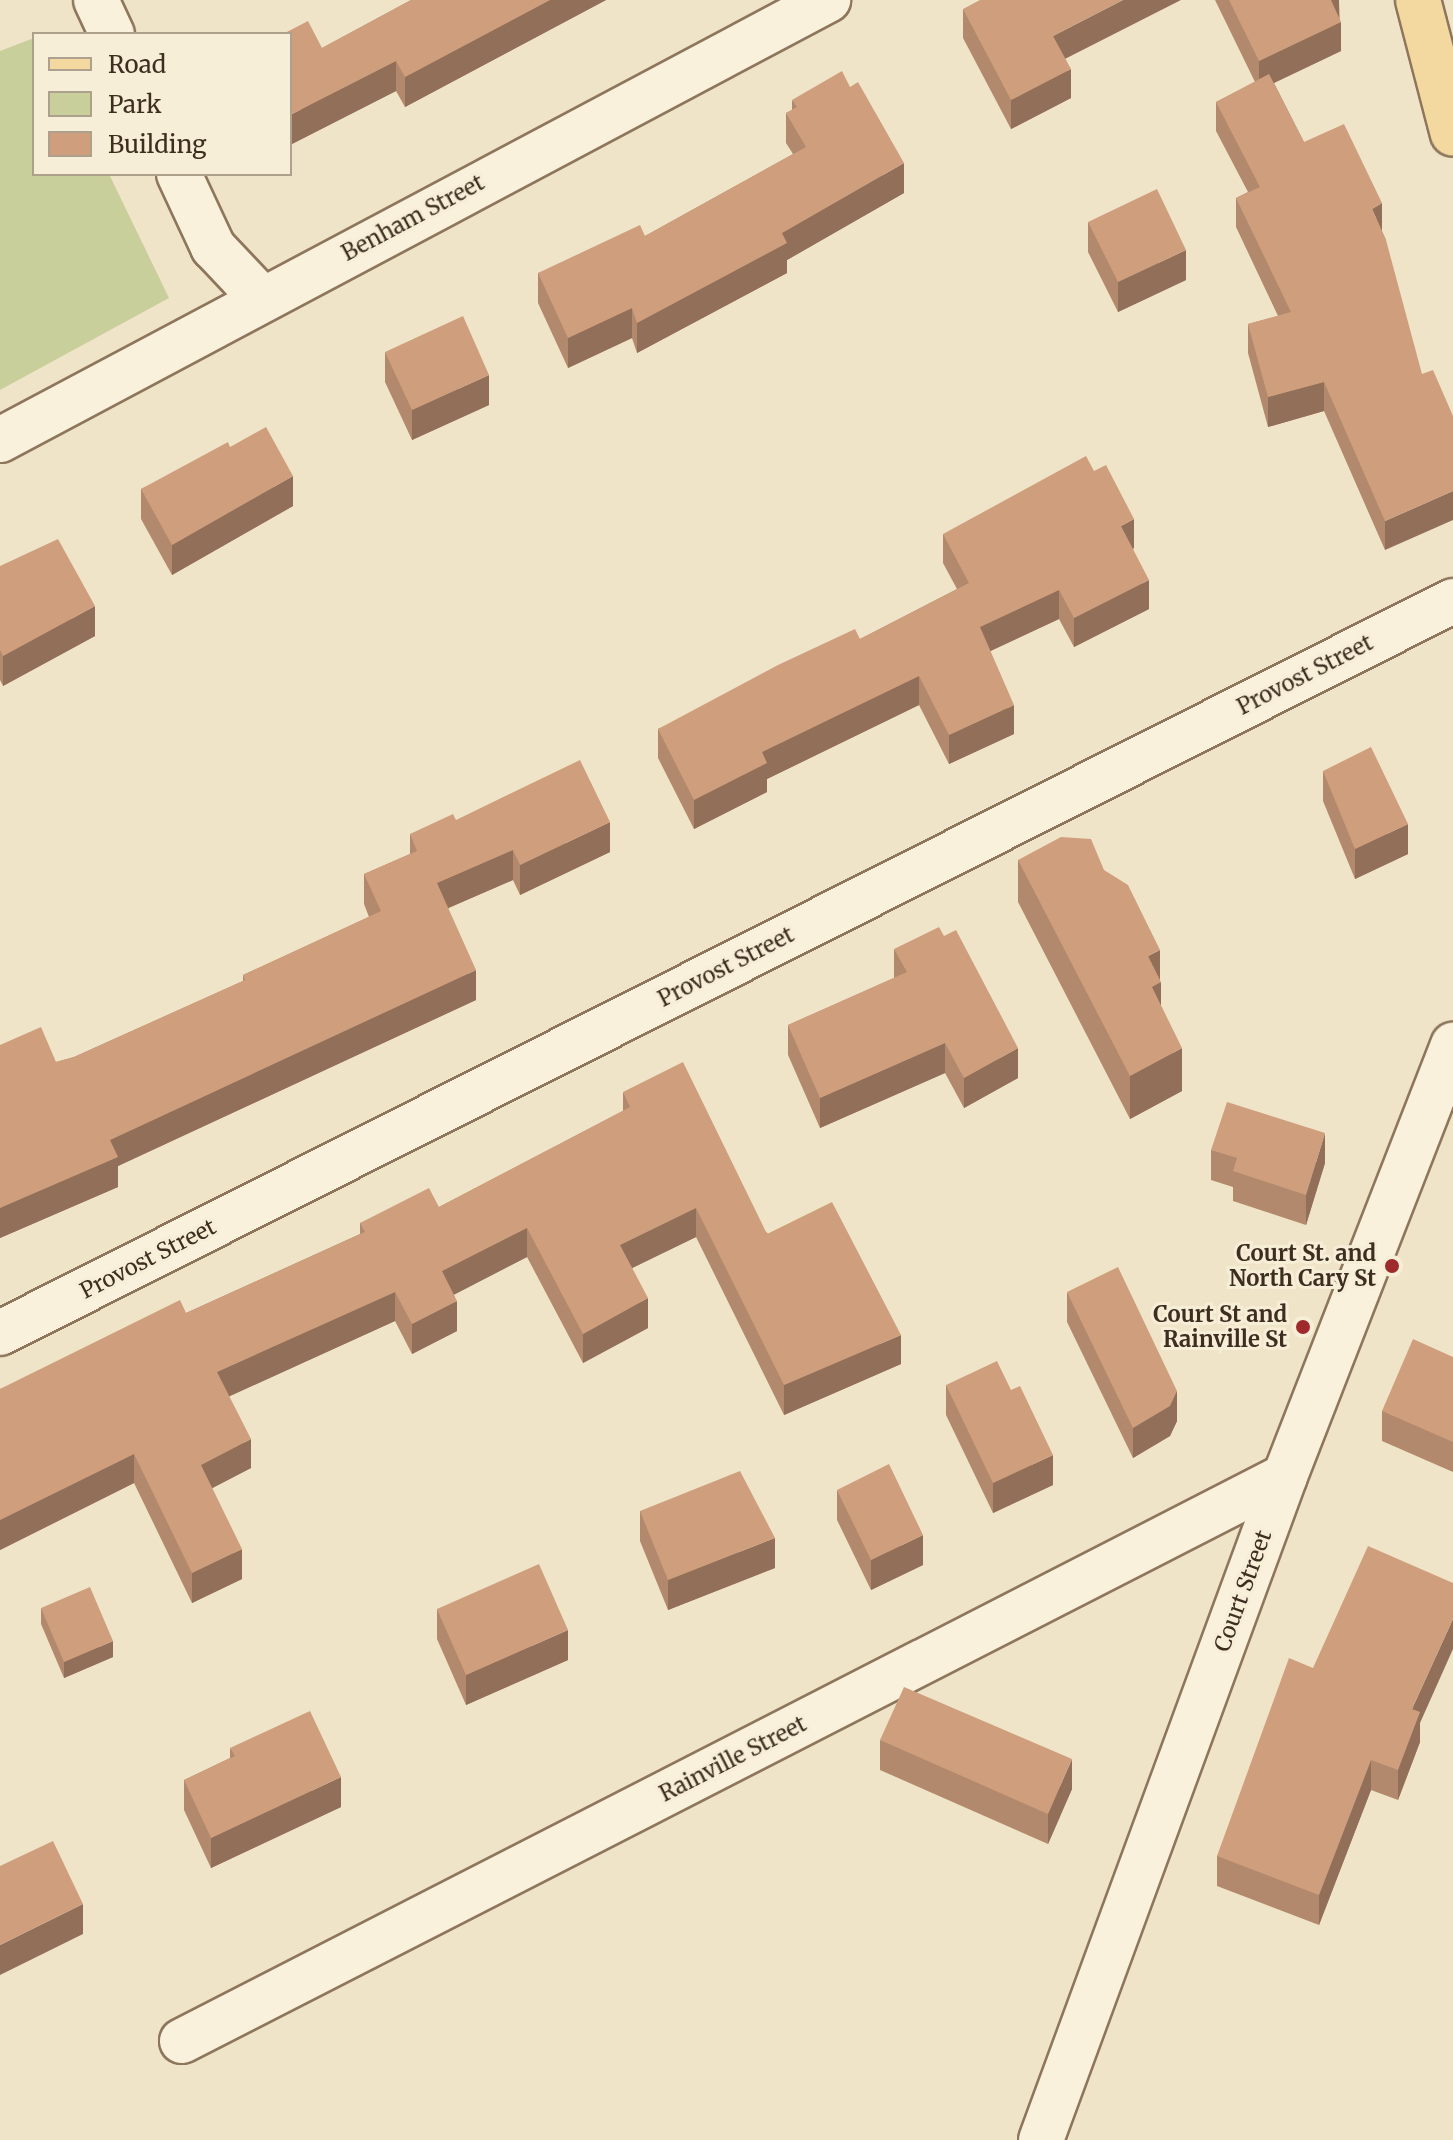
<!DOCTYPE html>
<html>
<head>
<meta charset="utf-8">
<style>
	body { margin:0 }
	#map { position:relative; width:1453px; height:2140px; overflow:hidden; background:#f0e4c8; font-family:Merriweather,serif }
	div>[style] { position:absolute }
	.green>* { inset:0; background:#c9cf9b }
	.roads { filter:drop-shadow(2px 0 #8d765c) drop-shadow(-2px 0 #8d765c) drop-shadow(0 2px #8d765c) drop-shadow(0 -2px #8d765c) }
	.minor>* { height:44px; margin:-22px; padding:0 22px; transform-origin:22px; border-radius:22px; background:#faf1dc }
	.major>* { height:44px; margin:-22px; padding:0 22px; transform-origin:22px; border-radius:22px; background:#f3d9a0 }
	.wall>* { inset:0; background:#b2896c }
	.shaded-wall>* { inset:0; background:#916f58 }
	.building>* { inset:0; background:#cf9f7d }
	.dots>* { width:22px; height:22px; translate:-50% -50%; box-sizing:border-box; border:4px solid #f7eed8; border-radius:50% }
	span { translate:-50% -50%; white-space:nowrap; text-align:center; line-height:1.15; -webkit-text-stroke:6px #f7eed8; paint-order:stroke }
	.street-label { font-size:22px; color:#3d2e20 }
	.poi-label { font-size:22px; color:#3d2e20; font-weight:700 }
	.right { translate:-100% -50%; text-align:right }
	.legend { position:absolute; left:32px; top:32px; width:260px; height:144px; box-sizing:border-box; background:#f7eed8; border:2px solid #ada18e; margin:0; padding:10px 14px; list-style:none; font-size:24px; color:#3d2e20 }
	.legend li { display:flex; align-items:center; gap:16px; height:40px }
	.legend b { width:40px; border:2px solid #ada18e }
</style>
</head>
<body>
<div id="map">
	<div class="green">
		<i style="clip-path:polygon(34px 38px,34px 174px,109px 174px,169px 298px,0 390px,0 51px)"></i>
	</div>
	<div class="roads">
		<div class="minor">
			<i style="left:96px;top:0;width:38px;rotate:65deg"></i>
			<i style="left:179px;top:174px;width:81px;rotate:65deg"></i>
			<i style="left:213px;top:247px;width:70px;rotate:46.7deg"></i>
			<i style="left:0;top:440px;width:938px;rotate:-27.99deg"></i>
			<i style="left:0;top:1333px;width:1627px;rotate:-26.74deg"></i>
			<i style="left:182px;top:2041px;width:1239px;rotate:-27.12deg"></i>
			<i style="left:1041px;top:2140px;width:707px;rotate:-69.82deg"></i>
			<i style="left:1285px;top:1476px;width:463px;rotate:-68.7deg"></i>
		</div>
		<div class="major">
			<i style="left:1418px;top:0;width:138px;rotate:75.4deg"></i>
		</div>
	</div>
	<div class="wall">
		<i style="clip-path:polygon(411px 0,606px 0,405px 107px,396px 91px,290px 145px,322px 48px)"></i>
		<i style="clip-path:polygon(1215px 0,1339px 0,1341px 51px,1274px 83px,1304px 142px,1382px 231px,1386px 240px,1385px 550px,1324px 411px,1268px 427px,1248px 353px,1248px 324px,1278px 316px,1236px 227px,1236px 198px,1248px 192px,1216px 131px,1216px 102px,1255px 82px)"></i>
		<i style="clip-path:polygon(963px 9px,1065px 59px,1071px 98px,1011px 129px,963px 38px)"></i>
		<i style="clip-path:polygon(792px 100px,904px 193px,787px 260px,787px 273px,637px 353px,632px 338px,568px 368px,538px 303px,538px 273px,645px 236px,793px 154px,786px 143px,786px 113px,792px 110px)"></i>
		<i style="clip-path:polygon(1088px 222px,1186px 280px,1118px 312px,1088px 252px)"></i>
		<i style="clip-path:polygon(385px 352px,489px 405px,412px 440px,385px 382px)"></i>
		<i style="clip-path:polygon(230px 447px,293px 506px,172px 575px,141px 519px,141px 489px)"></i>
		<i style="clip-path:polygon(943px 534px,1134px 548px,1133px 549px,1149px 609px,1074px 647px,1059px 619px,990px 651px,1014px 734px,949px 764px,919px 705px,767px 779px,767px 792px,694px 829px,658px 758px,658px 729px,860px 639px,957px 589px,943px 563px)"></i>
		<i style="clip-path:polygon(0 566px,95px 636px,3px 686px,0 680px)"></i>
		<i style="clip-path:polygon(1323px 771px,1408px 854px,1355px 879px,1323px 801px)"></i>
		<i style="clip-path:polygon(456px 820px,610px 852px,520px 895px,513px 880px,448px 908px,476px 1000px,118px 1166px,118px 1187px,0 1238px,0 1045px,56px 1062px,74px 1057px,243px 981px,243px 975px,369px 917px,364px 904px,364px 874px,410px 854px,410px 834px)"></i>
		<i style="clip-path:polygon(1018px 860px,1104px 870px,1160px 980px,1161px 1007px,1182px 1091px,1130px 1119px,1018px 902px)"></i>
		<i style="clip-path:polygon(894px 949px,1018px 1078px,964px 1108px,945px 1073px,820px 1128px,788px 1055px,788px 1025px,894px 978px)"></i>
		<i style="clip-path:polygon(623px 1092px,901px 1364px,784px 1415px,696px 1237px,632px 1268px,648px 1328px,583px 1363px,527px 1257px,454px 1294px,457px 1331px,412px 1354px,395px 1321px,229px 1396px,251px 1468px,212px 1488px,242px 1579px,192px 1603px,134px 1483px,0 1550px,0 1389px,186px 1313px,360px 1234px,360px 1223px,439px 1207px,623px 1111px)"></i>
		<i style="clip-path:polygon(1211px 1150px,1325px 1163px,1306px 1225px,1233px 1201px,1233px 1187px,1211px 1180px)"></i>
		<i style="clip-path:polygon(1067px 1292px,1177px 1421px,1170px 1436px,1133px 1458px,1067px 1322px)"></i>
		<i style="clip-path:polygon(1453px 1357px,1453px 1472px,1382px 1441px,1382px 1411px)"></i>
		<i style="clip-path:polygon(946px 1385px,1053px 1485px,993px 1513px,946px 1415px)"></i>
		<i style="clip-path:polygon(837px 1490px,923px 1565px,871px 1590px,837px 1520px)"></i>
		<i style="clip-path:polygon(640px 1511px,775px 1568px,668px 1610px,640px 1541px)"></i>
		<i style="clip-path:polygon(41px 1608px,113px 1657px,64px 1678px,41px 1624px)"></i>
		<i style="clip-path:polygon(437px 1609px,568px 1660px,466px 1705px,437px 1639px)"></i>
		<i style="clip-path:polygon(1420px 1723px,1420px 1742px,1398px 1800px,1371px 1790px,1319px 1925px,1217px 1886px,1217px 1856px)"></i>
		<i style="clip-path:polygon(880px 1740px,1072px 1789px,1048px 1844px,880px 1770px)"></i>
		<i style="clip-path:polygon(230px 1748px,341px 1807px,211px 1868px,184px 1810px,184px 1780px,230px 1758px)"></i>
	</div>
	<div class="shaded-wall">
		<i style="clip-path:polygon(550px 0,606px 0,405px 107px,405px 77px)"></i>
		<i style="clip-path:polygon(1123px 0,1181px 0,1053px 65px,1053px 36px)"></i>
		<i style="clip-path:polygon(1328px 0,1339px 0,1339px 19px)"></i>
		<i style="clip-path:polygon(1341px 22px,1341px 51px,1259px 90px,1259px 61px)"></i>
		<i style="clip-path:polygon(396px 61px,396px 91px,290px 145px,290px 115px)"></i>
		<i style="clip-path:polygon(1071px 69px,1071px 98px,1011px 129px,1011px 100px)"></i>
		<i style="clip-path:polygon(904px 163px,904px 193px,787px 260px,787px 273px,637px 353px,637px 323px,782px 233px)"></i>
		<i style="clip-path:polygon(1382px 203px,1382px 232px,1372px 209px)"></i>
		<i style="clip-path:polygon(1186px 250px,1186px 280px,1118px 312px,1118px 282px)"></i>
		<i style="clip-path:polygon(632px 308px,632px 338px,568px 368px,568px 338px)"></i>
		<i style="clip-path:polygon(489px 375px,489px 405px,412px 440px,412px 410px)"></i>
		<i style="clip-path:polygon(1324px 382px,1324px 411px,1268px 427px,1268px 397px)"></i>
		<i style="clip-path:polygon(293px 476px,293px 506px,172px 575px,172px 545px)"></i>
		<i style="clip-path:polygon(1453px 491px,1453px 520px,1385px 550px,1385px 521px)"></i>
		<i style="clip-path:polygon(1134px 519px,1134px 548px,1121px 555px,1121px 526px)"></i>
		<i style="clip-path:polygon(1149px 580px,1149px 609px,1074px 647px,1074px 618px)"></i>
		<i style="clip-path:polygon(1059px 590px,1059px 619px,980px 656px,980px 627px)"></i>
		<i style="clip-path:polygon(95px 606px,95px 636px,3px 686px,3px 656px)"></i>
		<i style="clip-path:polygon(919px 676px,919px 705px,767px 779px,767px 792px,694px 829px,694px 800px,762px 752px)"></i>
		<i style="clip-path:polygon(1014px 705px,1014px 734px,949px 764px,949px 735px)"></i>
		<i style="clip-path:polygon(610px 822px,610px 852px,520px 895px,520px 865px)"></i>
		<i style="clip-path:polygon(1408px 824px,1408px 854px,1355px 879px,1355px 849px)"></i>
		<i style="clip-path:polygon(513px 850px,513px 880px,437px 913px,437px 883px)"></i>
		<i style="clip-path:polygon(1160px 950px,1160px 983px,1161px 982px,1161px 1025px,1152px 997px,1148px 956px)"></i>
		<i style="clip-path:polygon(476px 970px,476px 1000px,118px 1166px,118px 1187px,0 1238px,0 1208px,110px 1140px)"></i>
		<i style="clip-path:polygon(945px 1043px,945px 1073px,820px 1128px,820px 1098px)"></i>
		<i style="clip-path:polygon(1018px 1048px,1018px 1078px,964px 1108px,964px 1078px)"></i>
		<i style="clip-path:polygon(1182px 1048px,1182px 1091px,1130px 1119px,1130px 1076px)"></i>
		<i style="clip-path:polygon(1325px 1133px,1325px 1163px,1306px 1225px,1306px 1195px)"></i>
		<i style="clip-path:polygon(696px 1208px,696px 1237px,620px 1274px,620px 1245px)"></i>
		<i style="clip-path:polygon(527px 1228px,527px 1257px,442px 1301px,442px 1271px)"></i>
		<i style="clip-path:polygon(395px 1292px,395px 1321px,217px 1402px,217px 1372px)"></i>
		<i style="clip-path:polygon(648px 1298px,648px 1328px,583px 1363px,583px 1334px)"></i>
		<i style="clip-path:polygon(457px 1301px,457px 1331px,412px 1354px,412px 1324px)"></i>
		<i style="clip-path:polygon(901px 1335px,901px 1364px,784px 1415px,784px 1385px)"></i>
		<i style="clip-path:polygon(1177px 1391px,1177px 1421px,1170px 1436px,1133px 1458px,1133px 1428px)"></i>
		<i style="clip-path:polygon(251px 1439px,251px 1468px,201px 1494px,201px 1465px)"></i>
		<i style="clip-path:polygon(134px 1454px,134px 1483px,0 1550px,0 1520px)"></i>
		<i style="clip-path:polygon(1053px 1455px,1053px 1485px,993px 1513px,993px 1483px)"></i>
		<i style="clip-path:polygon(923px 1535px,923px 1565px,871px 1590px,871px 1560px)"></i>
		<i style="clip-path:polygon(775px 1538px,775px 1568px,668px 1610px,668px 1580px)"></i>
		<i style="clip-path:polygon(242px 1549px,242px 1579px,192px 1603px,192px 1573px)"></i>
		<i style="clip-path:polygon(1453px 1619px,1453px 1649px,1420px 1723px,1420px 1742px,1398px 1800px,1398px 1770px,1412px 1709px)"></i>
		<i style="clip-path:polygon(568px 1630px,568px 1660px,466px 1705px,466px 1675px)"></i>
		<i style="clip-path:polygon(113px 1641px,113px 1657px,64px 1678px,64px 1662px)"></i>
		<i style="clip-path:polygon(1072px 1759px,1072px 1789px,1048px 1844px,1048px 1814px)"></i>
		<i style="clip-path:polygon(1371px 1760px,1371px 1790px,1319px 1925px,1319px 1895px)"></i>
		<i style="clip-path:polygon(341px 1777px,341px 1807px,211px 1868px,211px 1838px)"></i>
		<i style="clip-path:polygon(83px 1904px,83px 1934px,0 1975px,0 1945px)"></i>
	</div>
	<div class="building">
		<i style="clip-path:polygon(411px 0,550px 0,405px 77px,396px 61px,290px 115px,290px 34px,283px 34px,308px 21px,322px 48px)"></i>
		<i style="clip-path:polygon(980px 0,1123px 0,1053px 36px,1071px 69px,1011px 100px,963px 9px)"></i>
		<i style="clip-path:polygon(1229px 0,1331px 0,1341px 22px,1259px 61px)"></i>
		<i style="clip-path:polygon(842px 71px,850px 87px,858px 82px,904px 163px,782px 233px,787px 243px,637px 323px,632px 308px,568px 338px,538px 273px,640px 225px,645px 236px,806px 147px,786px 113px,797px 107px,792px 100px)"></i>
		<i style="clip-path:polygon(1269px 74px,1304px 142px,1344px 124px,1382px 203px,1372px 209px,1386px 240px,1422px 374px,1433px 370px,1453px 416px,1453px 491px,1385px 521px,1324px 382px,1268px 397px,1248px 324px,1291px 312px,1236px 198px,1260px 187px,1216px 102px)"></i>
		<i style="clip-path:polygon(1157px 189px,1186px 250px,1118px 282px,1088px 222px)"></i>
		<i style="clip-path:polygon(463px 316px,489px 375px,412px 410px,385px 352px)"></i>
		<i style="clip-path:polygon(266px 427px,293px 476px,172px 545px,141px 489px,228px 442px,230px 447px)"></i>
		<i style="clip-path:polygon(1086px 456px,1094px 471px,1106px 465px,1134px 519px,1121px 526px,1149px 580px,1074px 618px,1059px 590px,980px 627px,1014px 705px,949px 735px,919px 676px,762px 752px,767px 763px,694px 800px,658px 729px,778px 665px,855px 629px,860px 639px,969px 583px,943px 534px)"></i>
		<i style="clip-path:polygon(58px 539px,95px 606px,3px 656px,0 650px,0 566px)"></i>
		<i style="clip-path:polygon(1371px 747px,1408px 824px,1355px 849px,1323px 771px)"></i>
		<i style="clip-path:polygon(580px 760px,610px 822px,520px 865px,513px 850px,437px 883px,476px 970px,110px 1140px,118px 1157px,0 1208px,0 1045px,41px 1027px,56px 1062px,74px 1057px,245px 980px,243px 975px,381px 911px,364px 874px,417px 851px,410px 834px,453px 814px,456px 820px)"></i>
		<i style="clip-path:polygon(1061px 837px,1091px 839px,1104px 870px,1128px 885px,1160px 950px,1148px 956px,1161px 982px,1152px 987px,1182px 1048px,1130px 1076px,1018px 860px)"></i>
		<i style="clip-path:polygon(939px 927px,944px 936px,956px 930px,1018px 1048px,964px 1078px,945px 1043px,820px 1098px,788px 1025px,907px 972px,894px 949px)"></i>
		<i style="clip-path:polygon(683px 1062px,767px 1234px,832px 1202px,901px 1335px,784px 1385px,696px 1208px,620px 1245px,648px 1298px,583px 1334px,527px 1228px,442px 1271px,457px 1301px,412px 1324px,395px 1292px,217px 1372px,251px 1439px,201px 1465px,242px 1549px,192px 1573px,134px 1454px,0 1520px,0 1389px,180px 1300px,186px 1313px,365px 1232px,360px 1223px,429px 1188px,439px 1207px,630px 1107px,623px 1092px)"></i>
		<i style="clip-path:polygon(1227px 1102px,1325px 1133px,1306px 1195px,1233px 1171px,1237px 1158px,1211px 1150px)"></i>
		<i style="clip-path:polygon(1118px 1267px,1177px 1391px,1170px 1406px,1133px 1428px,1067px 1292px)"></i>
		<i style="clip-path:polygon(1413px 1339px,1453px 1357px,1453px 1442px,1382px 1411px)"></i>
		<i style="clip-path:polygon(997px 1361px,1011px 1390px,1020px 1386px,1053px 1455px,993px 1483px,946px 1385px)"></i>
		<i style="clip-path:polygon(889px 1464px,923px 1535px,871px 1560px,837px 1490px)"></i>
		<i style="clip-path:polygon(740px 1471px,775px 1538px,668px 1580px,640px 1511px)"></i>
		<i style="clip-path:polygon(1368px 1546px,1453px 1583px,1453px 1619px,1412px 1709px,1420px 1712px,1398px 1770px,1371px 1760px,1319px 1895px,1217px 1856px,1289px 1658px,1313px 1668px)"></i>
		<i style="clip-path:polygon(539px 1564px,568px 1630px,466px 1675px,437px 1609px)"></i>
		<i style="clip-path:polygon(90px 1587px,113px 1641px,64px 1662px,41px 1608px)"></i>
		<i style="clip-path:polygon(904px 1687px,1072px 1759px,1048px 1814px,880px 1740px)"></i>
		<i style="clip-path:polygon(310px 1711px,341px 1777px,211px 1838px,184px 1780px,235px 1756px,230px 1748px)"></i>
		<i style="clip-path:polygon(53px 1841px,83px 1904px,0 1945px,0 1866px)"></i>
	</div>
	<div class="dots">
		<i style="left:1392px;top:1266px;background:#9e2a2b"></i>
		<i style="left:1303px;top:1327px;background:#9e2a2b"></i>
	</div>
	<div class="street-label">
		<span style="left:413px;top:218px;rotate:-28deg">Benham Street</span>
		<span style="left:1305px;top:675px;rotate:-27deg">Provost Street</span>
		<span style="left:726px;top:967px;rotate:-27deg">Provost Street</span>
		<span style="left:148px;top:1259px;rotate:-27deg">Provost Street</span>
		<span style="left:1243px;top:1591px;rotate:-70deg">Court Street</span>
		<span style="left:733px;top:1759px;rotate:-27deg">Rainville Street</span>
	</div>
	<div class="poi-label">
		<span class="right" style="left:1376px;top:1266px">Court St. and<br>North Cary St</span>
		<span class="right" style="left:1287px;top:1327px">Court St and<br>Rainville St</span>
	</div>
	<ul class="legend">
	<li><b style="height:10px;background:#f3d9a0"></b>Road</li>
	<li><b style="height:22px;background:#c9cf9b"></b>Park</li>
	<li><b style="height:22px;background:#cf9f7d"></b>Building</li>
	</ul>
</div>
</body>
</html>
